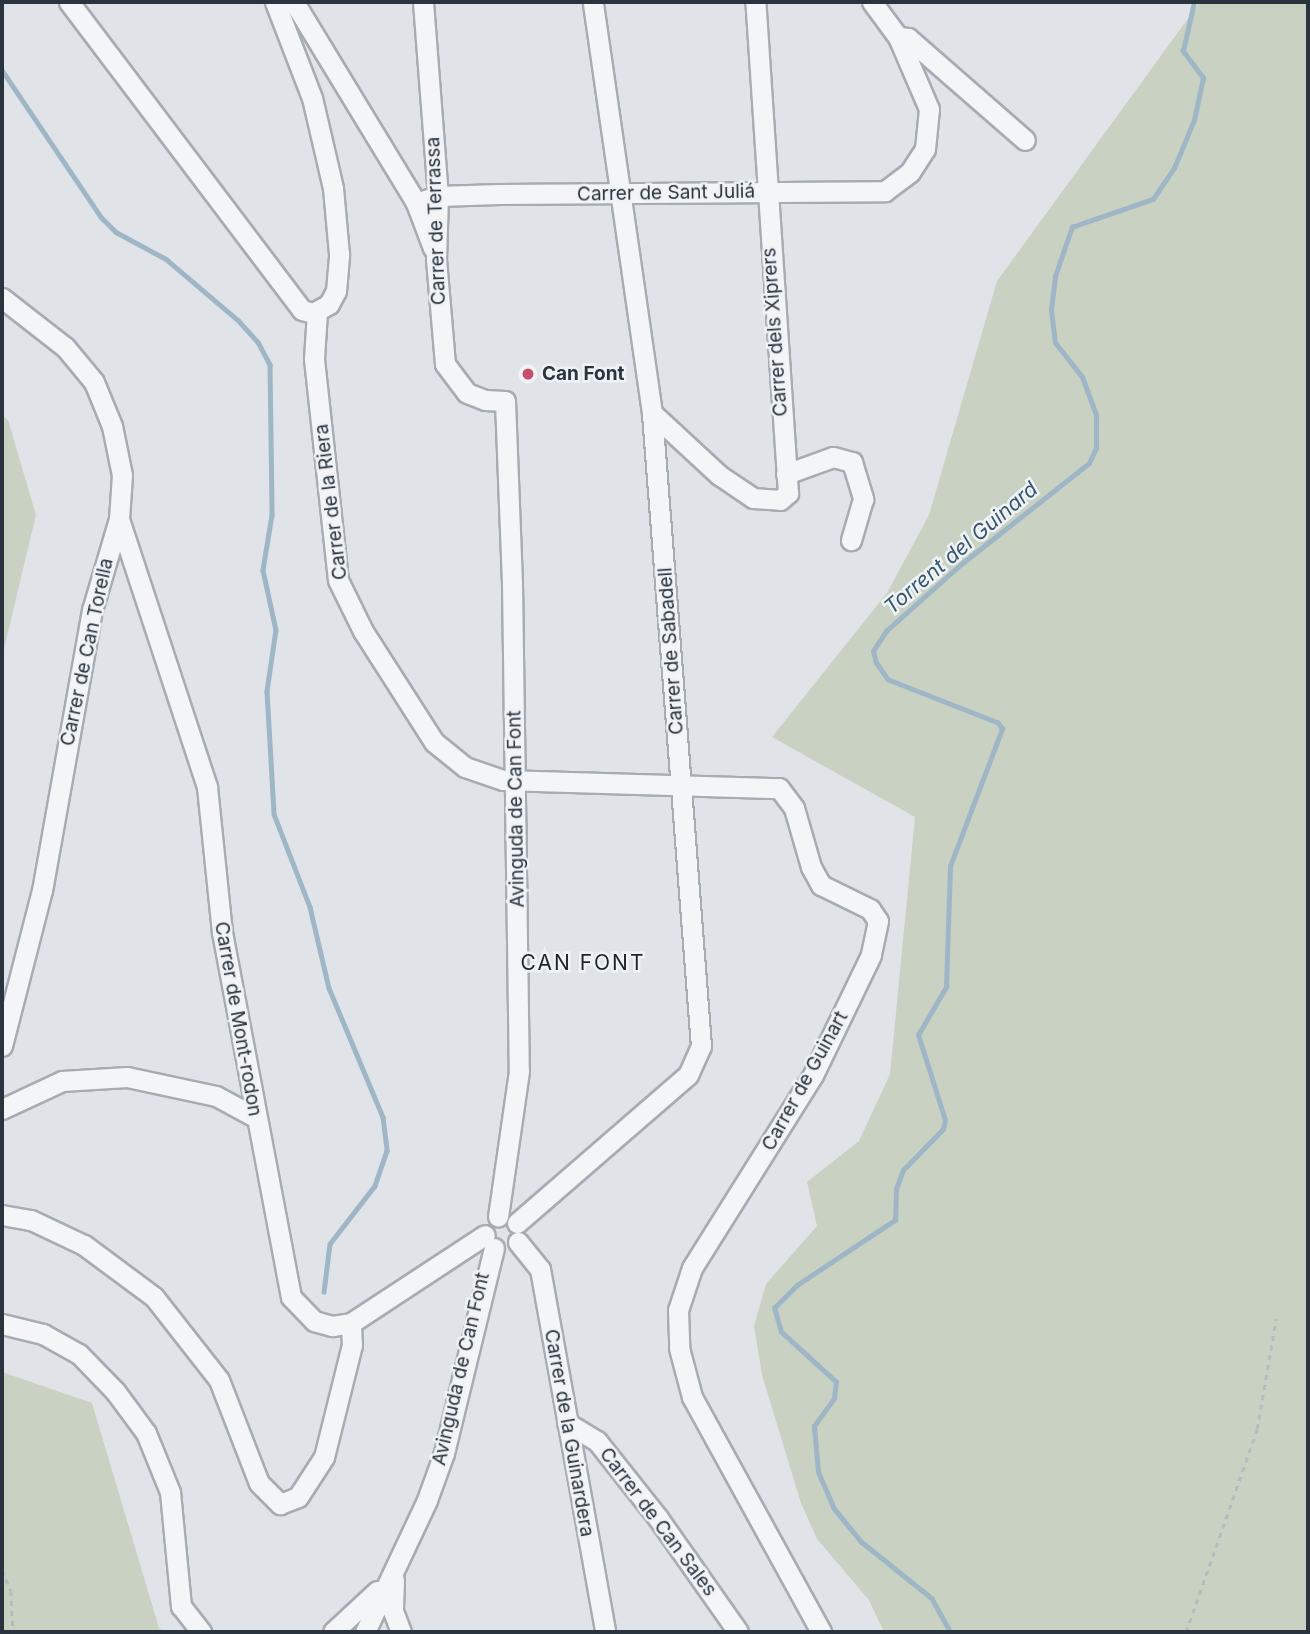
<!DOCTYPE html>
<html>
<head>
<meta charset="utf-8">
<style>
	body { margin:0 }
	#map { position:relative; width:1310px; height:1634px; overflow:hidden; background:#e0e4e8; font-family:Inter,sans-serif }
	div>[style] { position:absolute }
	.green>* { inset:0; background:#c8d1c2 }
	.stream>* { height:4.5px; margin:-2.25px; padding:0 2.25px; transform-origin:2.25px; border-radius:2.25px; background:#9eb6c6 }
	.path>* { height:2.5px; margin-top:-1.25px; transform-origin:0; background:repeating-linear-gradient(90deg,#b7bbc0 0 5px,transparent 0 10px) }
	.roads { filter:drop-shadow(2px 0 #a6acb2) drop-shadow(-2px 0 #a6acb2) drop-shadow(0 2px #a6acb2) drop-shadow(0 -2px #a6acb2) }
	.minor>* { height:19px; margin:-9.5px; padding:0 9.5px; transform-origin:9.5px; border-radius:9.5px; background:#f3f5f7 }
	.dots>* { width:19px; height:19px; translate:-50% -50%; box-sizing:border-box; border:4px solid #f0f3f6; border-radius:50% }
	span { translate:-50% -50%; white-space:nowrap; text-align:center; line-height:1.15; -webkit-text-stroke:5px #f0f3f6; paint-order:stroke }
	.street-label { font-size:19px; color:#2a343e }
	.poi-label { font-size:19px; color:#2a343e; font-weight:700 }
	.left { translate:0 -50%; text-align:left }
	.water-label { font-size:21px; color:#37566f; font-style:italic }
	.neighbourhood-label { font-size:21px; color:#1c252f; letter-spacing:2px }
	.frame { position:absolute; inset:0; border:4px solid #2a343e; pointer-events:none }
</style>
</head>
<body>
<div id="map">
	<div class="green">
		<i style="clip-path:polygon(1200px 2px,1308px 2px,1308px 1632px,884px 1632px,869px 1600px,817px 1539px,801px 1503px,762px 1375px,754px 1326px,766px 1284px,817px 1226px,807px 1182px,859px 1141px,890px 1074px,915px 817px,772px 737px,887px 593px,929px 515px,997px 281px)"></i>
		<i style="clip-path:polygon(2px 415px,8px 420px,36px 515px,2px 657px)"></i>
		<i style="clip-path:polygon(2px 1372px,92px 1403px,159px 1628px,164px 1632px,2px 1632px)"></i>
	</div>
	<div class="stream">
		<i style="left:2px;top:70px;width:177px;rotate:56deg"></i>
		<i style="left:101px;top:217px;width:21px;rotate:45deg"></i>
		<i style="left:116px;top:232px;width:57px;rotate:28.4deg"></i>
		<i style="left:166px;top:259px;width:94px;rotate:40.3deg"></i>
		<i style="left:238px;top:320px;width:30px;rotate:48deg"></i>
		<i style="left:258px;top:342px;width:26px;rotate:62deg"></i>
		<i style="left:270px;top:365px;width:150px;rotate:89.2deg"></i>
		<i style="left:272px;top:515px;width:56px;rotate:99.3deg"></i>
		<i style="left:263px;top:570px;width:61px;rotate:77.8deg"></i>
		<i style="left:276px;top:630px;width:62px;rotate:98.4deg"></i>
		<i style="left:267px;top:691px;width:123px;rotate:86.7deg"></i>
		<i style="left:274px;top:814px;width:100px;rotate:68.8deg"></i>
		<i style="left:310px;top:907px;width:83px;rotate:76.8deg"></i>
		<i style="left:329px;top:988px;width:140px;rotate:67.3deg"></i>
		<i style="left:383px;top:1117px;width:34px;rotate:83deg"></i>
		<i style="left:387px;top:1151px;width:37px;rotate:109deg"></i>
		<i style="left:375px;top:1186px;width:73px;rotate:127.8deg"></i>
		<i style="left:330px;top:1244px;width:48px;rotate:97.1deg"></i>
		<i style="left:950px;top:1632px;width:38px;rotate:-119deg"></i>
		<i style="left:932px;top:1599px;width:91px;rotate:-141.2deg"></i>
		<i style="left:861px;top:1542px;width:43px;rotate:-129.3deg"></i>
		<i style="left:834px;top:1509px;width:40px;rotate:-113.4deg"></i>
		<i style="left:818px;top:1472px;width:46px;rotate:-95deg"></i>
		<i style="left:814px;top:1426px;width:34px;rotate:-54deg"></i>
		<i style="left:834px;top:1398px;width:16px;rotate:-83deg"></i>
		<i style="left:836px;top:1382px;width:74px;rotate:-137.7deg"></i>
		<i style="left:781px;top:1332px;width:25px;rotate:-106deg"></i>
		<i style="left:774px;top:1308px;width:33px;rotate:-45deg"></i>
		<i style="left:797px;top:1285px;width:118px;rotate:-33.6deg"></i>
		<i style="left:895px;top:1220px;width:31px;rotate:-88deg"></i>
		<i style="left:896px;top:1189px;width:20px;rotate:-70deg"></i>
		<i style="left:903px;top:1170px;width:57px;rotate:-45.7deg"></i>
		<i style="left:943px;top:1129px;width:9px;rotate:-77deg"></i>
		<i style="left:945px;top:1120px;width:89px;rotate:-107.6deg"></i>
		<i style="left:918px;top:1035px;width:56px;rotate:-59.7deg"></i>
		<i style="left:946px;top:987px;width:121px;rotate:-88.1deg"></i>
		<i style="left:950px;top:866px;width:147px;rotate:-69.2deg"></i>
		<i style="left:1002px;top:729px;width:7px;rotate:-124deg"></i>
		<i style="left:998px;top:723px;width:118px;rotate:-158.6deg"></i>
		<i style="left:888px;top:680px;width:21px;rotate:-125deg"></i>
		<i style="left:876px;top:663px;width:12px;rotate:-104deg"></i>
		<i style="left:873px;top:651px;width:24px;rotate:-57deg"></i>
		<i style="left:886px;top:631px;width:99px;rotate:-41.7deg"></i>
		<i style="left:960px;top:565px;width:164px;rotate:-38.3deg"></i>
		<i style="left:1089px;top:463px;width:17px;rotate:-65deg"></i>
		<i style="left:1096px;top:448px;width:33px;rotate:-90deg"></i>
		<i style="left:1096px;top:415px;width:40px;rotate:-110.2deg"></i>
		<i style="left:1082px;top:377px;width:43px;rotate:-128.5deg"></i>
		<i style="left:1055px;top:343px;width:33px;rotate:-97deg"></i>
		<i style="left:1051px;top:310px;width:34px;rotate:-83deg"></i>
		<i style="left:1055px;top:276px;width:52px;rotate:-70.9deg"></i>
		<i style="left:1072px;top:227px;width:86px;rotate:-19.1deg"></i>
		<i style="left:1153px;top:199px;width:37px;rotate:-56deg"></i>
		<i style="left:1174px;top:168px;width:52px;rotate:-67.4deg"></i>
		<i style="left:1194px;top:120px;width:43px;rotate:-77.9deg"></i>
		<i style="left:1203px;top:78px;width:34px;rotate:-127deg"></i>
		<i style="left:1183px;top:51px;width:50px;rotate:-77.3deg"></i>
	</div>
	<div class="path">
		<i style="left:2px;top:1570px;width:23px;rotate:67deg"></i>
		<i style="left:11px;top:1591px;width:41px;rotate:87.2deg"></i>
		<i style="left:1186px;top:1632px;width:215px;rotate:-70.7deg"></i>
		<i style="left:1257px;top:1429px;width:112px;rotate:-80.2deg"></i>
	</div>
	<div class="roads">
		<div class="minor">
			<i style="left:69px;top:2px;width:386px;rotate:52.9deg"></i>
			<i style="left:302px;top:310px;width:11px;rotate:15deg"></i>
			<i style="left:313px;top:313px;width:18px;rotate:-29deg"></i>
			<i style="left:329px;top:304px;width:15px;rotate:-62deg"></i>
			<i style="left:336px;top:291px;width:37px;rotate:-85deg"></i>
			<i style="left:339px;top:254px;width:66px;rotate:-95.2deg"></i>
			<i style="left:333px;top:188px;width:92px;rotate:-103.1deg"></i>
			<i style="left:312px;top:98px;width:103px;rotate:-111.1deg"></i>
			<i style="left:294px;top:2px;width:235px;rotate:58.7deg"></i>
			<i style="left:416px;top:203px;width:48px;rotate:69.3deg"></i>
			<i style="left:423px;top:2px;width:195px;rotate:85.6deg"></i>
			<i style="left:438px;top:196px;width:63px;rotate:91.8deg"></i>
			<i style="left:436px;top:259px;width:105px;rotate:85.1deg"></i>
			<i style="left:445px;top:364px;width:36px;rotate:53deg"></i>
			<i style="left:467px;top:393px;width:19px;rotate:21deg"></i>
			<i style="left:485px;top:400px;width:20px;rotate:3deg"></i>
			<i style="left:505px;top:401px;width:182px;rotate:87.8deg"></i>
			<i style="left:512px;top:583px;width:488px;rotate:89.2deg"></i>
			<i style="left:519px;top:1071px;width:147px;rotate:98.2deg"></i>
			<i style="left:898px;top:37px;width:10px;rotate:6deg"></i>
			<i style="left:908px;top:38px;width:155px;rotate:41.1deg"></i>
			<i style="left:416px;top:203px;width:23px;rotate:-18deg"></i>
			<i style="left:438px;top:196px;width:61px;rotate:-1.9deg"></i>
			<i style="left:499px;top:194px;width:386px;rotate:-0.4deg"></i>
			<i style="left:885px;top:191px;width:31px;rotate:-37deg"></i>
			<i style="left:910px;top:172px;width:27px;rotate:-57deg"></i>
			<i style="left:925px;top:149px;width:40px;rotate:-84.3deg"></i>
			<i style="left:929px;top:109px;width:78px;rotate:-113.3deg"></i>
			<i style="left:898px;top:37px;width:44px;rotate:-126.6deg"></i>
			<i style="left:2px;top:298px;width:80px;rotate:37.9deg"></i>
			<i style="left:65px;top:347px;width:45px;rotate:50.4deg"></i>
			<i style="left:94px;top:382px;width:48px;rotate:67.8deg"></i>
			<i style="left:112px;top:426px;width:50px;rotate:78.5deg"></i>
			<i style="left:122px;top:475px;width:44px;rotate:93.9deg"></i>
			<i style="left:119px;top:519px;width:95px;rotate:106.5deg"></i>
			<i style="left:92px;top:610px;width:284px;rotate:100.1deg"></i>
			<i style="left:42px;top:890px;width:161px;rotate:104.4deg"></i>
			<i style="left:317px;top:312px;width:47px;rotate:93.7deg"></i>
			<i style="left:314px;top:359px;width:222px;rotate:83.8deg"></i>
			<i style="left:338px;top:580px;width:57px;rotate:63.9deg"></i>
			<i style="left:363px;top:631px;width:132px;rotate:57.4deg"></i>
			<i style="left:434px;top:742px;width:40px;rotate:39deg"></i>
			<i style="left:465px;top:767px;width:40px;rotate:18.9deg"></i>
			<i style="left:503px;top:780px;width:276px;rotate:1.7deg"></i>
			<i style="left:779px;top:788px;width:25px;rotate:53deg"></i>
			<i style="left:794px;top:808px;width:61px;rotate:73.9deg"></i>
			<i style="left:811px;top:867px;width:21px;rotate:61deg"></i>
			<i style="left:821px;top:885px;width:55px;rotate:26.1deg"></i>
			<i style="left:870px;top:909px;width:14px;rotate:56deg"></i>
			<i style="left:878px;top:921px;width:35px;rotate:102deg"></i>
			<i style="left:871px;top:955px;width:133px;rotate:115.8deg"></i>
			<i style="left:813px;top:1075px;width:228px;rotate:122.1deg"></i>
			<i style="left:692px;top:1268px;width:44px;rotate:108.4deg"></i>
			<i style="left:678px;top:1310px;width:38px;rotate:88deg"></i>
			<i style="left:679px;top:1348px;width:51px;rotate:75.1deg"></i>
			<i style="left:692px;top:1397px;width:268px;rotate:61.2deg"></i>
			<i style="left:652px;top:413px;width:91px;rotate:42.8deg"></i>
			<i style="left:719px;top:475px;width:41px;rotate:34.1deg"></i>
			<i style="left:753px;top:498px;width:27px;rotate:4deg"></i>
			<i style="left:780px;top:500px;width:11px;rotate:-41deg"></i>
			<i style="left:788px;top:493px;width:492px;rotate:-93.8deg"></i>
			<i style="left:786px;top:474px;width:50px;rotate:-19.9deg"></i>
			<i style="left:833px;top:457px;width:20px;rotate:15deg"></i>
			<i style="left:852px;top:462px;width:39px;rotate:73deg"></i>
			<i style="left:863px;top:499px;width:43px;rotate:106.3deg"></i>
			<i style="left:119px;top:519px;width:282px;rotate:71.8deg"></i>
			<i style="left:207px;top:787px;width:146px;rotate:84.1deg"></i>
			<i style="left:222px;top:932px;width:371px;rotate:79.3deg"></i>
			<i style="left:291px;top:1297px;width:33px;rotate:46deg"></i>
			<i style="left:314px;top:1321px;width:19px;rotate:16deg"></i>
			<i style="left:332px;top:1326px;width:19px;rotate:-9deg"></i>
			<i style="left:351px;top:1323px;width:160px;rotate:-33.3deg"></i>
			<i style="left:2px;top:1109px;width:66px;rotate:-25deg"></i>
			<i style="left:62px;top:1081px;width:65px;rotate:-3.5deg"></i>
			<i style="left:127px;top:1077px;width:91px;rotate:12.1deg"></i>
			<i style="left:216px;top:1096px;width:44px;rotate:28.3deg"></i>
			<i style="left:2px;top:1215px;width:29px;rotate:10deg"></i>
			<i style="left:31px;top:1220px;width:59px;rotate:25.3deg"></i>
			<i style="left:84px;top:1245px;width:87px;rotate:36.6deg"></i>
			<i style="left:154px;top:1297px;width:105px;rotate:51.9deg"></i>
			<i style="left:219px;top:1380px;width:110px;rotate:68.8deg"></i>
			<i style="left:259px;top:1483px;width:30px;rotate:45deg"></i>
			<i style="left:280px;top:1504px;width:19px;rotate:-21deg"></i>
			<i style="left:298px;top:1497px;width:48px;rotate:-57deg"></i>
			<i style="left:324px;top:1457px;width:115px;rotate:-76deg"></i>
			<i style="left:352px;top:1345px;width:22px;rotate:-93deg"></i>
			<i style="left:517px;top:1223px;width:226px;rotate:-40.9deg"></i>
			<i style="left:688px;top:1075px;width:32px;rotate:-66deg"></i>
			<i style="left:701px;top:1046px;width:635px;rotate:-94.43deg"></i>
			<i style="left:652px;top:413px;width:415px;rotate:-98.2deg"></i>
			<i style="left:518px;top:1242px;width:35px;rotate:51deg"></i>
			<i style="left:540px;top:1269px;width:369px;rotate:79.8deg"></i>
			<i style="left:2px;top:1324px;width:42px;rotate:13.7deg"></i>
			<i style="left:43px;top:1334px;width:41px;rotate:29.1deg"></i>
			<i style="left:79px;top:1354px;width:52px;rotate:45.8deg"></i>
			<i style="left:115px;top:1391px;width:52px;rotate:53.6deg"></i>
			<i style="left:146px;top:1433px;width:64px;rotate:67.9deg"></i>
			<i style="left:170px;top:1492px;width:115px;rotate:84.5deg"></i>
			<i style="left:181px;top:1606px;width:33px;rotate:52deg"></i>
			<i style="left:567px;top:1423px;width:35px;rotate:31deg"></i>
			<i style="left:597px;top:1441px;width:98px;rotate:51.6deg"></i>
			<i style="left:658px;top:1518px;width:139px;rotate:54.9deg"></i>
			<i style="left:394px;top:1580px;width:31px;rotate:92deg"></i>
			<i style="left:393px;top:1611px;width:22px;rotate:69deg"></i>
			<i style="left:333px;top:1632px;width:60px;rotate:-43deg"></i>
			<i style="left:365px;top:1632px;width:146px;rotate:-64.8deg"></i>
			<i style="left:427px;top:1500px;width:50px;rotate:-70.1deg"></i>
			<i style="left:444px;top:1453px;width:211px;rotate:-76.3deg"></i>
		</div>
	</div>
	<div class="dots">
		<i style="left:528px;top:374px;background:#c44e6d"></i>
	</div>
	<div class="street-label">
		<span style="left:666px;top:193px;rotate:-1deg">Carrer de Sant Juliá</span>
		<span style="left:436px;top:221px;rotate:-92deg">Carrer de Terrassa</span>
		<span style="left:775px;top:332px;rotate:-94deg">Carrer dels Xiprers</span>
		<span style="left:331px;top:502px;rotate:-97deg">Carrer de la Riera</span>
		<span style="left:671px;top:651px;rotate:-94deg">Carrer de Sabadell</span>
		<span style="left:87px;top:652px;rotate:-78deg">Carrer de Can Torella</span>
		<span style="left:516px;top:809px;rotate:-91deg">Avinguda de Can Font</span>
		<span style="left:238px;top:1019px;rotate:80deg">Carrer de Mont-rodon</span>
		<span style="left:805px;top:1081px;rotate:-61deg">Carrer de Guinart</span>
		<span style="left:461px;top:1369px;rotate:-77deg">Avinguda de Can Font</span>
		<span style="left:569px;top:1433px;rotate:80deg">Carrer de la Guinardera</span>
		<span style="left:658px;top:1522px;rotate:53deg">Carrer de Can Sales</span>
	</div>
	<div class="poi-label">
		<span class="left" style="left:542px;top:374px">Can Font</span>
	</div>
	<div class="water-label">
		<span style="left:961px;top:548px;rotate:-40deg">Torrent del Guinard</span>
	</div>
	<div class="neighbourhood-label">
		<span style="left:583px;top:963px">CAN FONT</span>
	</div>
	<div class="frame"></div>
</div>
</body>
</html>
